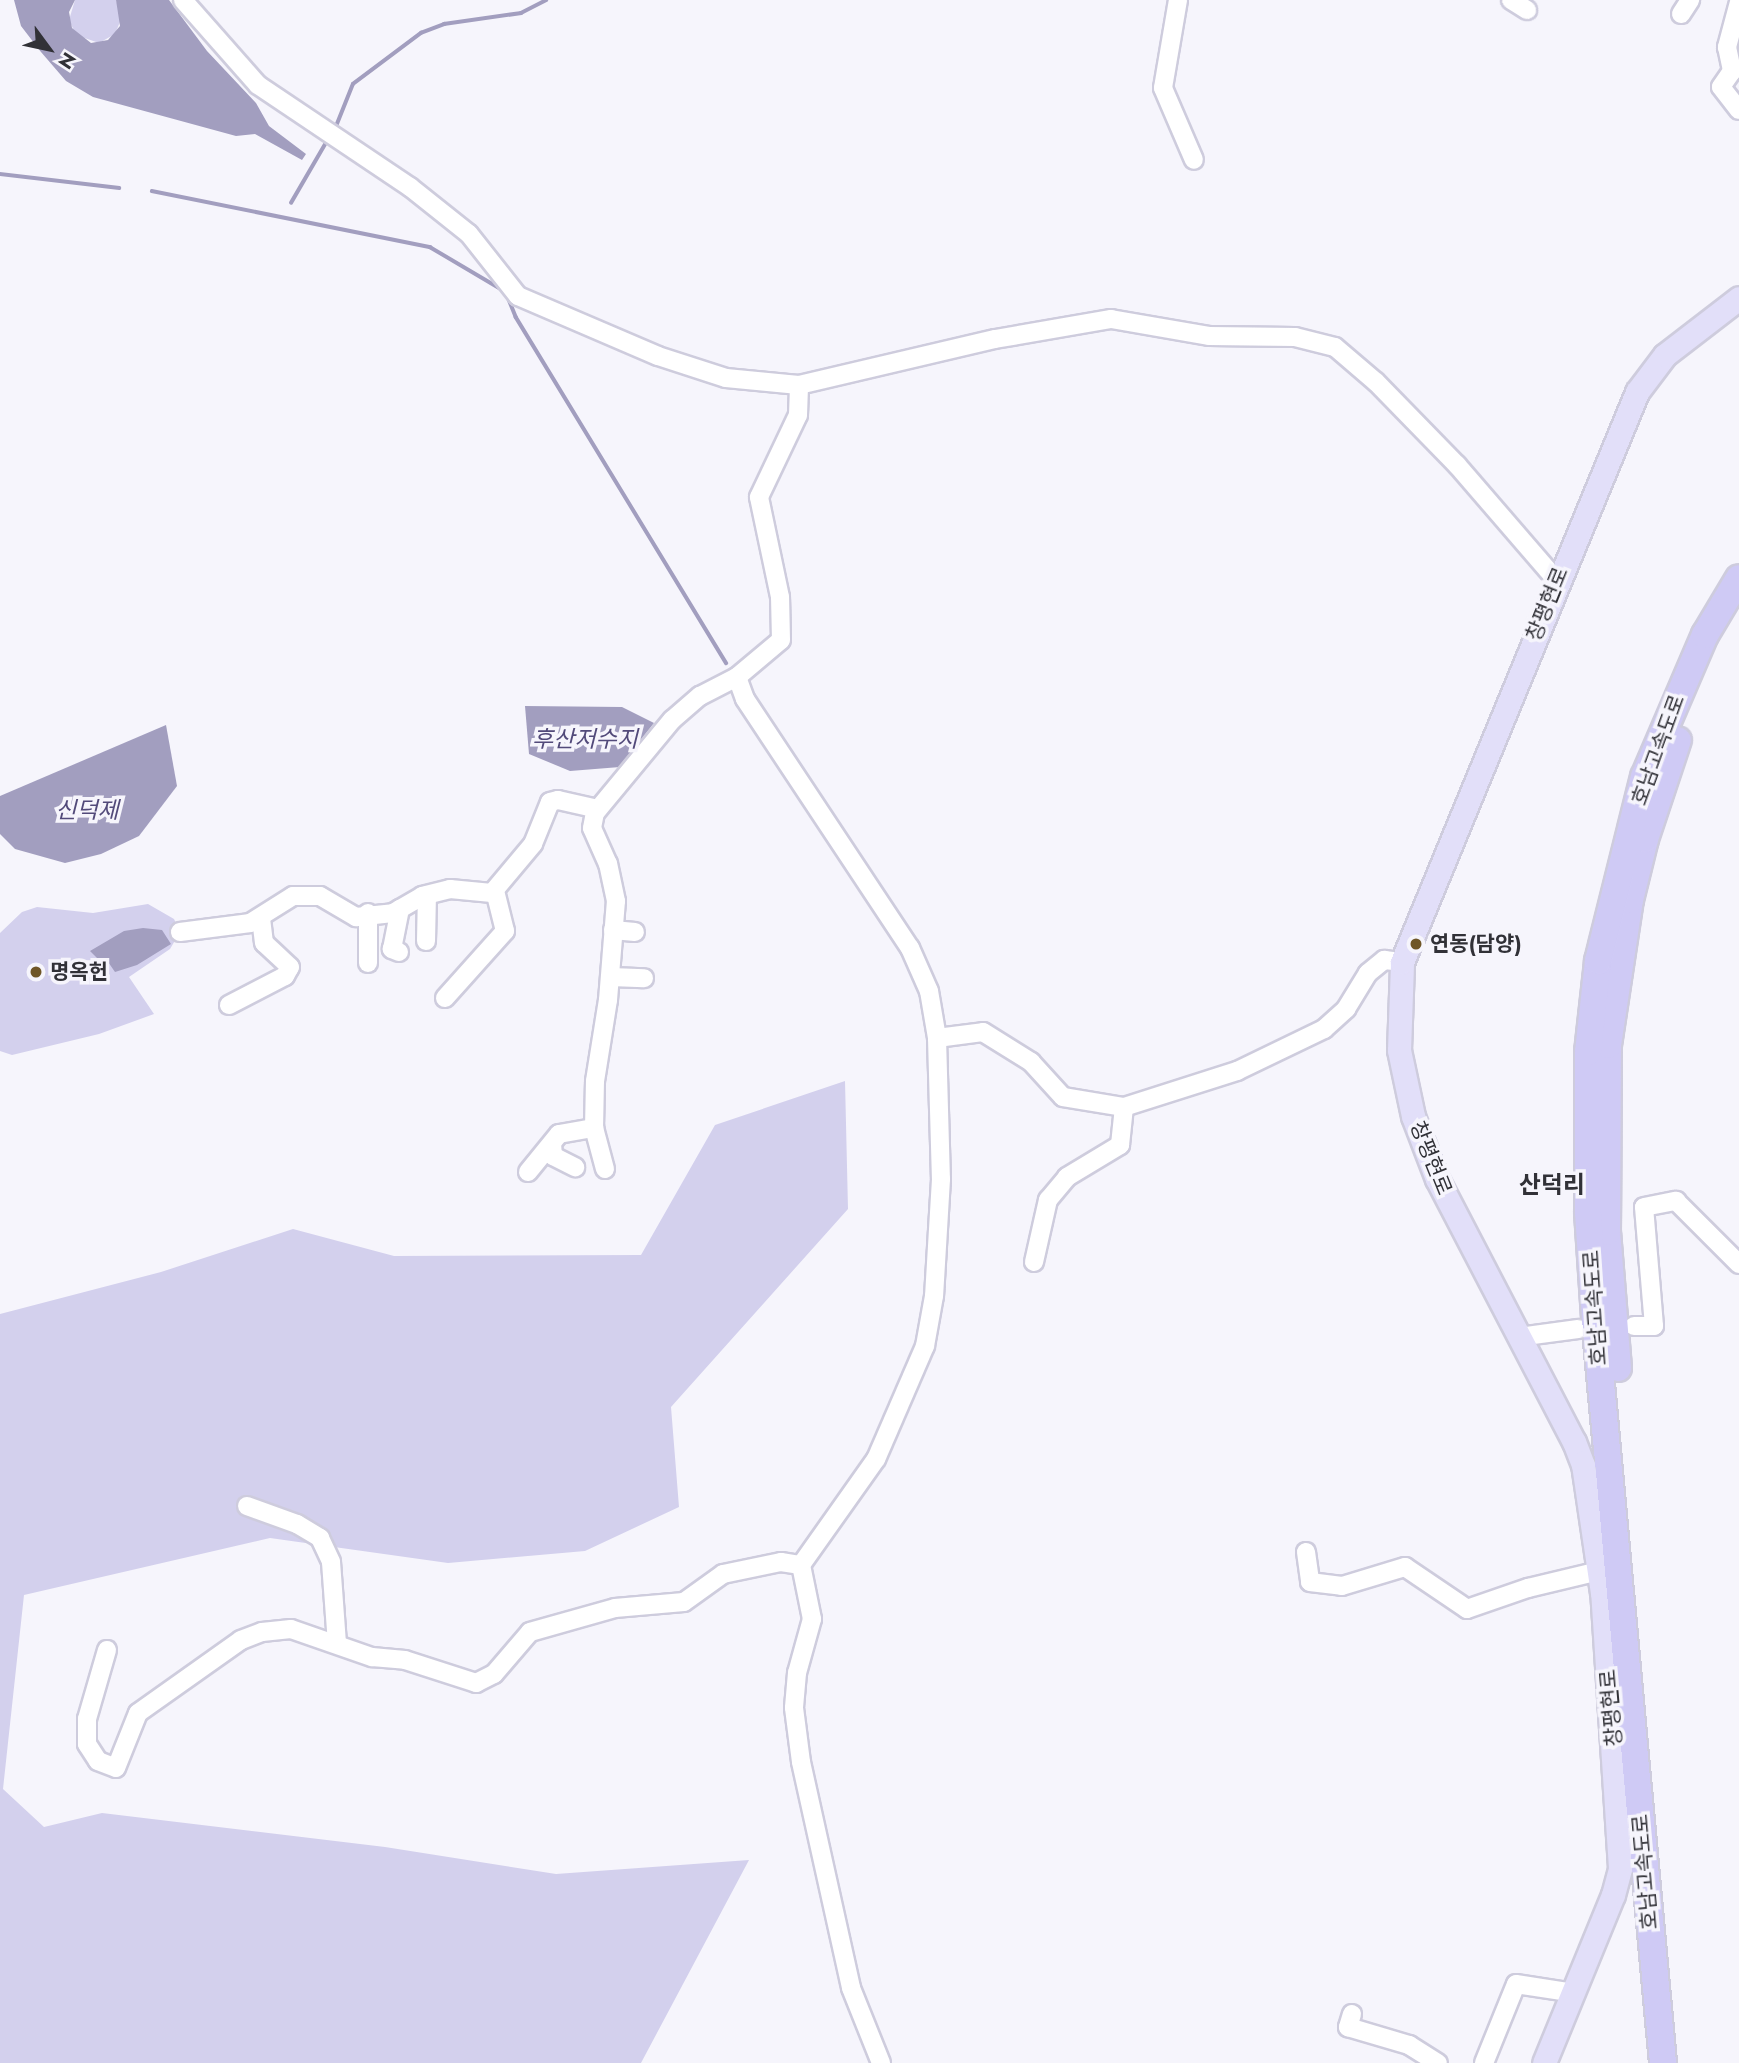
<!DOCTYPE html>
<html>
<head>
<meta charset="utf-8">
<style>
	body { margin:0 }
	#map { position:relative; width:1739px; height:2063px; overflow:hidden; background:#f6f5fc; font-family:Jost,"Noto Sans KR",sans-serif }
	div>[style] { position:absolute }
	.green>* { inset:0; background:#d3d0ed }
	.water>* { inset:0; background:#a29ebf }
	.stream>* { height:3.5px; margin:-1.75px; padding:0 1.75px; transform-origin:1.75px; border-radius:1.75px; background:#a29ebf }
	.roads { filter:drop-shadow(2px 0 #ceccdd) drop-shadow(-2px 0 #ceccdd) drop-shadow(0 2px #ceccdd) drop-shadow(0 -2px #ceccdd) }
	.minor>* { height:18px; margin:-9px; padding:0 9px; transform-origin:9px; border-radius:9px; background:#fff }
	.major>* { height:23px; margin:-11.5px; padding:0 11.5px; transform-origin:11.5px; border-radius:11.5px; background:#e2dff9 }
	.highway>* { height:26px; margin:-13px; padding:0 13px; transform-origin:13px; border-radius:13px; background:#cfcaf5 }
	.dots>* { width:19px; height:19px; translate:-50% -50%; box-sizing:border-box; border:4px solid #f6f5fc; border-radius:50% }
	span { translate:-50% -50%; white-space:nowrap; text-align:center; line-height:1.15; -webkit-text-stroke:7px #f6f5fc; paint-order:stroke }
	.street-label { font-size:21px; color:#313137 }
	.poi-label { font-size:21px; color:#313137; font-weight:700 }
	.left { translate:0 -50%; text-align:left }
	.water-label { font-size:23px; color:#524a7a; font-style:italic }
	.quarter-label { font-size:24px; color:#313137; font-weight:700 }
	.north { position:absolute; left:14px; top:14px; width:70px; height:70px; -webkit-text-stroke:5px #f6f5fc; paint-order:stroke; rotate:123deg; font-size:19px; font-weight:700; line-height:28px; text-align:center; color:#313137 }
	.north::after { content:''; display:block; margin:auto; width:24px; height:32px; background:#313137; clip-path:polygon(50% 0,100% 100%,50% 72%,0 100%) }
</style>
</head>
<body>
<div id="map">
	<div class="green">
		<i style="clip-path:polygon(75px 0,116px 0,122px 17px,115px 34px,99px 43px,76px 35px,69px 20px)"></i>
		<i style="clip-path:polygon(148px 904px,174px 919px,180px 932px,170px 949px,129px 977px,154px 1014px,99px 1034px,12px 1055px,0 1051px,0 933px,22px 912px,37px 907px,93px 913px)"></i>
		<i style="clip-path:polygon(845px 1081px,848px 1209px,671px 1407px,679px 1507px,585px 1551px,448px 1563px,270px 1538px,24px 1595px,3px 1789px,44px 1827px,102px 1813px,385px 1847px,556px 1874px,749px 1860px,641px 2063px,0 2063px,0 1314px,161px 1272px,293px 1229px,394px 1256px,641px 1255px,715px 1125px)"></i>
	</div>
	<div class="water">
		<i style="clip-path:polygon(14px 0,75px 0,69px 12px,72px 28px,91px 43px,108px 40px,120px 26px,116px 0,169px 0,207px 51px,256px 103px,269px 126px,306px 154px,302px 160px,255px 134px,236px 136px,93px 97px,66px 81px,41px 52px,21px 26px)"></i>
		<i style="clip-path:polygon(525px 706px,622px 707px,654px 723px,620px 767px,570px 771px,529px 754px)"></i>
		<i style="clip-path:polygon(166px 725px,177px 786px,139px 836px,101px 854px,65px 863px,15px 849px,0 834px,0 796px)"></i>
		<i style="clip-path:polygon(143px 928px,162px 930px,171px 944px,137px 965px,115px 972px,106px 959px,98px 959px,90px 951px,124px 931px)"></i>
	</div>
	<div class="stream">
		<i style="left:335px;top:129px;width:48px;rotate:-68.2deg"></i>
		<i style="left:353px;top:84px;width:85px;rotate:-36.9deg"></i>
		<i style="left:421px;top:33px;width:25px;rotate:-21deg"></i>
		<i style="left:444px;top:24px;width:78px;rotate:-8.1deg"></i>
		<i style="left:521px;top:13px;width:28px;rotate:-27deg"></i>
		<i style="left:0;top:174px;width:120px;rotate:6.7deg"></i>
		<i style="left:152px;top:191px;width:284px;rotate:11.4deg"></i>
		<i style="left:430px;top:247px;width:88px;rotate:30.6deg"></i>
		<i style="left:506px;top:292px;width:27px;rotate:68deg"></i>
		<i style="left:516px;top:317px;width:405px;rotate:58.7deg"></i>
		<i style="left:291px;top:203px;width:72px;rotate:-59.9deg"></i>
	</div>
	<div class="roads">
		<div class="minor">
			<i style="left:183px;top:0;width:113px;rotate:48.6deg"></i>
			<i style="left:258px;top:85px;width:183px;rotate:33.9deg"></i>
			<i style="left:410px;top:187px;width:75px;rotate:38.5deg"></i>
			<i style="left:469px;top:234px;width:79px;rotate:51.7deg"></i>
			<i style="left:518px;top:296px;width:152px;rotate:23.2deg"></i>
			<i style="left:658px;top:356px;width:71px;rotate:17.9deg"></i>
			<i style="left:726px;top:378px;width:73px;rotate:5.5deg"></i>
			<i style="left:799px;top:385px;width:201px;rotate:-13.2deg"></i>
			<i style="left:995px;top:339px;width:118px;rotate:-9.8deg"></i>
			<i style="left:1111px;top:319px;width:99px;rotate:9.8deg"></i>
			<i style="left:1209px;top:336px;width:86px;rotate:0.7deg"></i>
			<i style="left:1295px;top:337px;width:41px;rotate:14deg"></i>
			<i style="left:1335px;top:347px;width:54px;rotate:40.5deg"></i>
			<i style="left:1376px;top:382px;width:116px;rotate:45.7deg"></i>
			<i style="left:1457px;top:465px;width:153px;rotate:49.2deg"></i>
			<i style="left:1178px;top:0;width:89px;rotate:99.7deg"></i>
			<i style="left:1163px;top:88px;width:78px;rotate:66.7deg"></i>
			<i style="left:1511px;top:0;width:19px;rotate:32deg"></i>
			<i style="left:1739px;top:2px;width:47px;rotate:104.9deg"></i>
			<i style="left:1727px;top:47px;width:25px;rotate:78deg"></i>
			<i style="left:1732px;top:71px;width:19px;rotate:125deg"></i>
			<i style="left:1721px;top:87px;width:29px;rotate:52deg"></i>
			<i style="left:1681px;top:14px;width:17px;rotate:-57deg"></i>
			<i style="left:737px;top:677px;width:23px;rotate:70deg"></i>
			<i style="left:745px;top:699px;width:299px;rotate:56.5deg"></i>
			<i style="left:910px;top:948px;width:47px;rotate:66.2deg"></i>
			<i style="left:929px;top:991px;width:48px;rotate:80.3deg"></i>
			<i style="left:937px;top:1038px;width:141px;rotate:88.4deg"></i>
			<i style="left:941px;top:1179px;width:117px;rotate:93.4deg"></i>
			<i style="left:934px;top:1296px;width:51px;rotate:100.2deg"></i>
			<i style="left:925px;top:1346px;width:123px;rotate:113.4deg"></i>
			<i style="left:876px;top:1459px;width:130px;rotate:125.3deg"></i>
			<i style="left:801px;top:1565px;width:55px;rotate:78.5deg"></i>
			<i style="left:812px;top:1619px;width:56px;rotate:105.5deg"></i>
			<i style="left:797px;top:1673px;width:35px;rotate:95deg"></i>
			<i style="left:794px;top:1708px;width:54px;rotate:82.6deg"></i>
			<i style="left:801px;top:1762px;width:231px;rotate:77.5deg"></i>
			<i style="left:851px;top:1988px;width:81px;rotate:68.2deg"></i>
			<i style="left:613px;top:930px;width:22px;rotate:5deg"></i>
			<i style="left:180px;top:932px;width:71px;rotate:-7.3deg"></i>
			<i style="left:250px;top:923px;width:51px;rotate:-32.1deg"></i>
			<i style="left:293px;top:896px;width:27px"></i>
			<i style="left:320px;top:896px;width:42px;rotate:30.3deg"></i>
			<i style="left:356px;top:917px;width:37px;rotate:-6deg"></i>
			<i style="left:393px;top:913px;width:34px;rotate:-30deg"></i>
			<i style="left:422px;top:896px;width:29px;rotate:-14deg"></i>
			<i style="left:450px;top:889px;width:42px;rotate:5.4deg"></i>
			<i style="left:492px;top:893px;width:64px;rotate:-50.1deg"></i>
			<i style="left:533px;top:844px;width:45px;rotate:-68deg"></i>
			<i style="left:550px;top:802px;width:8px;rotate:-14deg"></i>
			<i style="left:558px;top:800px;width:41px;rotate:12.7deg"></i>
			<i style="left:426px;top:941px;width:46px;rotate:-88.8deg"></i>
			<i style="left:399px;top:952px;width:8px;rotate:-157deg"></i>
			<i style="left:392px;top:949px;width:41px;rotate:-78.7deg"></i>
			<i style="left:368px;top:963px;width:50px;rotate:-90deg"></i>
			<i style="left:611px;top:977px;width:33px;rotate:2deg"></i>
			<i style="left:445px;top:998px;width:90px;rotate:-48.2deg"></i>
			<i style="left:505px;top:931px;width:41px;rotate:-104deg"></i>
			<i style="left:229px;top:1005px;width:63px;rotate:-27.4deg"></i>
			<i style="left:285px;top:976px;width:10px;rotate:-61deg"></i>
			<i style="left:290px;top:967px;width:35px;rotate:-137deg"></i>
			<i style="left:264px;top:943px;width:25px;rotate:-97deg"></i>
			<i style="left:937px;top:1038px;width:46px;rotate:-7.4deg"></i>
			<i style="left:983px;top:1032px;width:57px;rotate:32deg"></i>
			<i style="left:1031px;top:1062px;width:47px;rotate:47.6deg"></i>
			<i style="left:1063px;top:1097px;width:62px;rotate:9.3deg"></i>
			<i style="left:552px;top:1144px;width:12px;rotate:85deg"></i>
			<i style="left:553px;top:1156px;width:25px;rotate:27deg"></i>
			<i style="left:605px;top:1169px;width:42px;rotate:-105deg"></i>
			<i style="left:594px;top:1128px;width:47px;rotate:-88.8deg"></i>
			<i style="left:595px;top:1081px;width:82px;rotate:-80.9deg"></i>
			<i style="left:608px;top:1000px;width:99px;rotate:-85.4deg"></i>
			<i style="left:616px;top:901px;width:38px;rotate:-102deg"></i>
			<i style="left:608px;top:864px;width:39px;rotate:-114deg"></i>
			<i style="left:592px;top:828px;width:15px;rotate:-79deg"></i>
			<i style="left:595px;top:813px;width:121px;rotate:-50.4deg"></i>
			<i style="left:672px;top:720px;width:37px;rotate:-41deg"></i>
			<i style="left:700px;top:696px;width:42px;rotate:-27.2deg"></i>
			<i style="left:737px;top:677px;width:57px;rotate:-40.1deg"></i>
			<i style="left:781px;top:640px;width:43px;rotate:-91.3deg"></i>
			<i style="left:780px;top:597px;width:102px;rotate:-101.9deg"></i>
			<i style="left:759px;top:497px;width:91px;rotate:-64.6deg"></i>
			<i style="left:798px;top:415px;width:30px;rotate:-88deg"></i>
			<i style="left:528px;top:1172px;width:49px;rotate:-50.8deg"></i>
			<i style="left:559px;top:1134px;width:36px;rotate:-10deg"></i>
			<i style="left:1034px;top:1262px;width:64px;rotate:-77.3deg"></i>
			<i style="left:1048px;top:1200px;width:30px;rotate:-50deg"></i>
			<i style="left:1067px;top:1177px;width:62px;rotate:-31.1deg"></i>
			<i style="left:1120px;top:1145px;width:38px;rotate:-84deg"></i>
			<i style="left:1124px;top:1107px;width:119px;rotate:-17.7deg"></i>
			<i style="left:1237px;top:1071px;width:97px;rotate:-25.8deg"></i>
			<i style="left:1324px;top:1029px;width:30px;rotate:-42deg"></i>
			<i style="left:1346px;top:1009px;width:42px;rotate:-58.6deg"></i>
			<i style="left:1368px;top:973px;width:21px;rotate:-39deg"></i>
			<i style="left:1384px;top:960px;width:18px;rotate:6deg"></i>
			<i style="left:1634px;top:1326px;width:20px"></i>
			<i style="left:1654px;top:1326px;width:119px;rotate:-94.8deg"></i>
			<i style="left:1644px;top:1207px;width:33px;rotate:-11deg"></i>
			<i style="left:1676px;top:1201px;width:89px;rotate:45deg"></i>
			<i style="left:1519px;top:1337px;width:60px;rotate:-7.7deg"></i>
			<i style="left:247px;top:1506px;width:53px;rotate:19.8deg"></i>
			<i style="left:297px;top:1524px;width:27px;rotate:31deg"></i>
			<i style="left:320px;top:1538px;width:26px;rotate:65deg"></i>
			<i style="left:331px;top:1562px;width:82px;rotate:85.8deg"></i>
			<i style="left:1306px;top:1552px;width:30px;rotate:82deg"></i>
			<i style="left:1310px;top:1582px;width:32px;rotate:7deg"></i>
			<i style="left:1342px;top:1586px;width:66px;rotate:-16.8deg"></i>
			<i style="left:1405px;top:1567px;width:75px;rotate:34.1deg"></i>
			<i style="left:1467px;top:1609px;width:65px;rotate:-19deg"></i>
			<i style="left:1528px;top:1588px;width:73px;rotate:-13.5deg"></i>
			<i style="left:107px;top:1650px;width:72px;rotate:106.2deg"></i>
			<i style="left:87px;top:1719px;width:25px;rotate:90deg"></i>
			<i style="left:87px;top:1744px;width:20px;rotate:57deg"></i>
			<i style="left:98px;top:1761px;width:19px;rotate:21deg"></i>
			<i style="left:116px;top:1768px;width:59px;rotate:-68.2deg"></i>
			<i style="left:138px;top:1713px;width:126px;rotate:-35.3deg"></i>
			<i style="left:241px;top:1640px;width:22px;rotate:-21deg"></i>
			<i style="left:262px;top:1632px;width:29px;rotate:-6deg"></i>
			<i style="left:291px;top:1629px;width:86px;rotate:19.1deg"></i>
			<i style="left:372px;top:1657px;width:33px;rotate:5deg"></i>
			<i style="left:405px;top:1660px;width:75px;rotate:17.9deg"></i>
			<i style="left:476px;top:1683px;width:20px;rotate:-27deg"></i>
			<i style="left:494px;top:1674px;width:55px;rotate:-49.4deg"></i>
			<i style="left:530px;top:1632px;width:88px;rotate:-15.8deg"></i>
			<i style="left:615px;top:1608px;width:69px;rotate:-5deg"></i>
			<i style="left:684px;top:1602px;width:48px;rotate:-35.7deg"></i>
			<i style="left:723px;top:1574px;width:59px;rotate:-11.7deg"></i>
			<i style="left:781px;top:1562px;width:20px;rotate:9deg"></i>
			<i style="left:1352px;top:2014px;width:14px;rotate:107deg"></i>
			<i style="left:1348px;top:2027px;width:64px;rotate:16.4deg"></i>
			<i style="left:1409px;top:2045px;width:34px;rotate:32deg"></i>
			<i style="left:1484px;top:2063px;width:85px;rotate:-67.9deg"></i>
			<i style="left:1516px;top:1984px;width:60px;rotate:8.7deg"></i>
		</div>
		<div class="major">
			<i style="left:1544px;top:2063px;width:182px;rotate:-67.7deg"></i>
			<i style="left:1613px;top:1895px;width:28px;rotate:-75deg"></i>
			<i style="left:1620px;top:1868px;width:276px;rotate:-93.7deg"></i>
			<i style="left:1602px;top:1593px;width:129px;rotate:-98.4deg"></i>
			<i style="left:1583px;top:1465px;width:25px;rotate:-111deg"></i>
			<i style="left:1574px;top:1442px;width:297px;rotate:-117.5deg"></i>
			<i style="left:1437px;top:1179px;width:67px;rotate:-110.9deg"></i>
			<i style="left:1413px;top:1116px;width:67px;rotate:-102deg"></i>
			<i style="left:1399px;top:1050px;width:88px;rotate:-88deg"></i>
			<i style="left:1402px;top:962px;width:617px;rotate:-67.59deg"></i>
			<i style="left:1637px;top:392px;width:46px;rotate:-52.9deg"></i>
			<i style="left:1665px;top:355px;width:93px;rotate:-37.6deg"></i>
		</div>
		<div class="highway">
			<i style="left:1618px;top:1368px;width:136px;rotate:-94.6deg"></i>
			<i style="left:1607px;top:1232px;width:187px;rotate:-89.7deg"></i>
			<i style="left:1608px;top:1045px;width:147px;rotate:-81.4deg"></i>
			<i style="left:1630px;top:900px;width:63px;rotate:-76.2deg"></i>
			<i style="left:1645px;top:839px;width:104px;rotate:-71.6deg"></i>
			<i style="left:1663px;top:2063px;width:748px;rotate:-95.22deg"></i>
			<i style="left:1595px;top:1318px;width:106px;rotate:-93.8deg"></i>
			<i style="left:1588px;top:1212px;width:160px;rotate:-90deg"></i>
			<i style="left:1588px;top:1052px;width:92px;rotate:-83.7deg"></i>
			<i style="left:1598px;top:961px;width:190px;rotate:-76deg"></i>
			<i style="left:1644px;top:777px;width:155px;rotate:-66.8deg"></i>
			<i style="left:1705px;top:635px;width:66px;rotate:-59.2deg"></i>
		</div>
	</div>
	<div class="dots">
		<i style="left:1416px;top:944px;background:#6f5627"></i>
		<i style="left:36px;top:972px;background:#6f5627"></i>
	</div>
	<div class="street-label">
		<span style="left:1547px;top:604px;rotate:-68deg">창평현로</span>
		<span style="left:1658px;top:750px;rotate:-70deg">호남고속도로</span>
		<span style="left:1431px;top:1158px;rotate:68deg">창평현로</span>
		<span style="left:1595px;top:1308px;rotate:-94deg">호남고속도로</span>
		<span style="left:1611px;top:1708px;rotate:-95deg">창평현로</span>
		<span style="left:1645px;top:1872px;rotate:-95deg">호남고속도로</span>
	</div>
	<div class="poi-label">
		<span class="left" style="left:1430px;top:944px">연동(담양)</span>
		<span class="left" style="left:50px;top:972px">명옥헌</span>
	</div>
	<div class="water-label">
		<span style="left:585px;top:739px">후산저수지</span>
		<span style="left:87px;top:810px">신덕제</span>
	</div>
	<div class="quarter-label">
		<span style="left:1552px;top:1185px">산덕리</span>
	</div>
	<div class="north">N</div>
</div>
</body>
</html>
